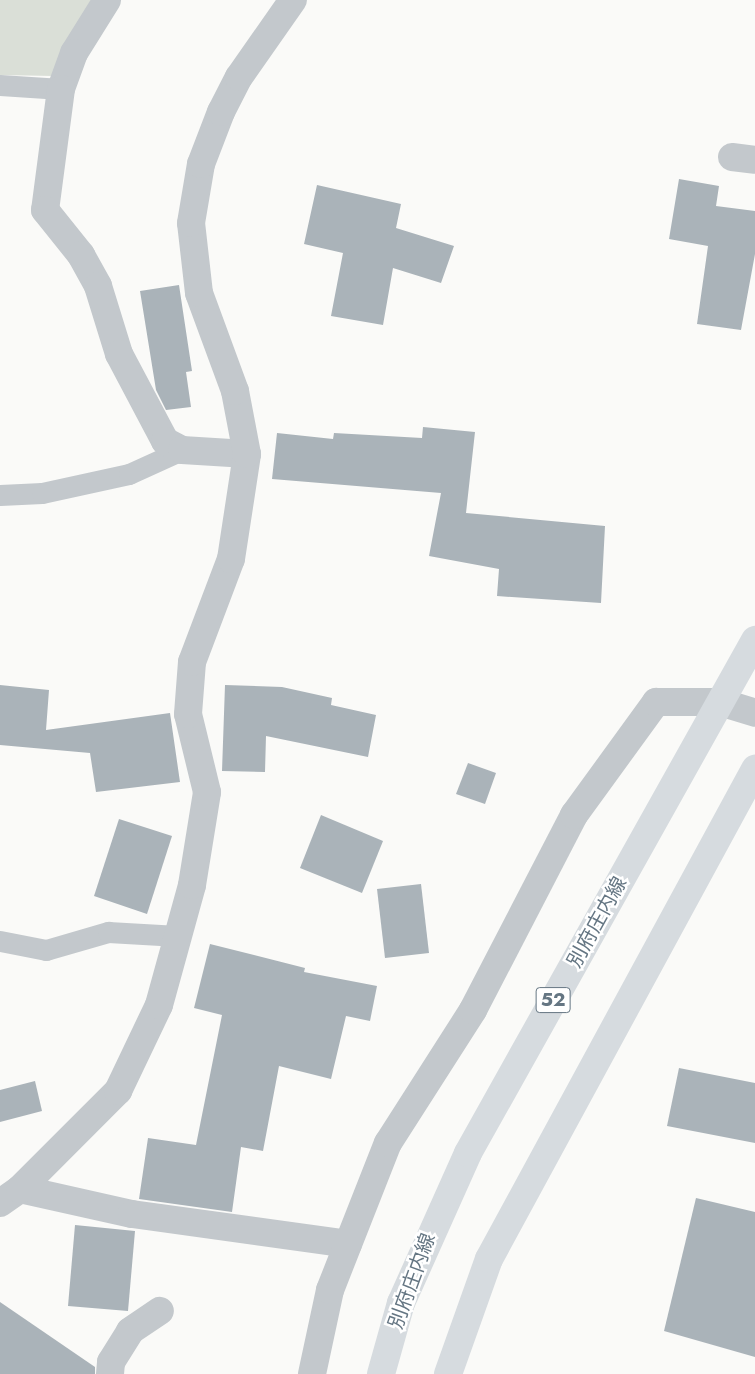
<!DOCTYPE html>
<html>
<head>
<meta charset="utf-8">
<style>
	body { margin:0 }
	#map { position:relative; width:755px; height:1374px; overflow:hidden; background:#fafaf8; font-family:Jost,"Noto Sans JP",sans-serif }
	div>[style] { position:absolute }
	.green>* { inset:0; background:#dadfd7 }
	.building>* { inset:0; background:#aab3b9 }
	.service>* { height:21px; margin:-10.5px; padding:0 10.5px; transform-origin:10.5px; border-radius:10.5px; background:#c3c8cc }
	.minor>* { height:28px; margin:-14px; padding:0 14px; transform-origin:14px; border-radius:14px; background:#c3c8cc }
	.tertiary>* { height:28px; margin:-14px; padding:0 14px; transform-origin:14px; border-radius:14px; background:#c3c8cc }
	.primary>* { height:28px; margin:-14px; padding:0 14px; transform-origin:14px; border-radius:14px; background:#d6dbdf }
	span { translate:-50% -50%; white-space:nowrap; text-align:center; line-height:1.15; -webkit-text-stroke:5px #fff; paint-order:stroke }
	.shield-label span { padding:1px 4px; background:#fff; border:1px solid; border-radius:4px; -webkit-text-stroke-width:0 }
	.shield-label { font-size:19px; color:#657683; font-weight:700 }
	.street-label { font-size:20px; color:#657683 }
</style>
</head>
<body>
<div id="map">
	<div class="green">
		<i style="clip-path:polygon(0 0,92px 0,53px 76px,0 75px)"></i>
	</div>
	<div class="building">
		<i style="clip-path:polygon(679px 179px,719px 186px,716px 206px,755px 211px,755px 254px,741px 330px,697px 324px,708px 246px,669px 239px)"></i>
		<i style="clip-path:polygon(317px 185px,401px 204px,396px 228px,454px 246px,441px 283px,393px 268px,383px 325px,331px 316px,343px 253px,304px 244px)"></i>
		<i style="clip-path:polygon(179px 285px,192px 371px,186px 372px,191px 407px,166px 410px,156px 390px,140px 291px)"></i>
		<i style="clip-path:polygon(423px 427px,475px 432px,466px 513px,605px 526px,601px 603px,497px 596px,499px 569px,429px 556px,441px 493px,272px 479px,277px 433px,333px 439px,334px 433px,422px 438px)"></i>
		<i style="clip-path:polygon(0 685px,49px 690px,46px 730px,170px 713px,180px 782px,96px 792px,90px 753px,0 745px)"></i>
		<i style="clip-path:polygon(225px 685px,282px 687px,332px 698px,331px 705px,376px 715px,368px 757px,266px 736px,265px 772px,222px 771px)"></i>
		<i style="clip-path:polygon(468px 763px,496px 773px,485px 804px,456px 794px)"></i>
		<i style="clip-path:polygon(321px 815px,383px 841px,362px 893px,300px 868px)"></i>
		<i style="clip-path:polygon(119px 819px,172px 836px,147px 914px,94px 896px)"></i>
		<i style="clip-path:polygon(421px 884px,429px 953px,385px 958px,377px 889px)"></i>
		<i style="clip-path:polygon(210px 944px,305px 968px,304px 972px,377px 986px,370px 1021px,346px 1016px,331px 1079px,279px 1066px,263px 1151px,241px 1147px,232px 1212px,139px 1199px,148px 1138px,196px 1145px,222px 1015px,194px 1008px)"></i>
		<i style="clip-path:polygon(679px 1068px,755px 1083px,755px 1143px,667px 1126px)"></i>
		<i style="clip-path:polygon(35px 1081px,42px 1111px,0 1122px,0 1090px)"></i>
		<i style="clip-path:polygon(696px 1198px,755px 1212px,755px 1357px,664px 1331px)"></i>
		<i style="clip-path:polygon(75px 1225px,135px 1231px,128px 1311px,68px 1306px)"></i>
		<i style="clip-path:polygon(0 1302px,95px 1367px,95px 1374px,0 1374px)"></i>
	</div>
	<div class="service">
		<i style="left:0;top:85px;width:61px;rotate:3.8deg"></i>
		<i style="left:0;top:495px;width:42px;rotate:-2.7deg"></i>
		<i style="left:42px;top:493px;width:89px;rotate:-12.3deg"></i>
		<i style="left:129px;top:474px;width:58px;rotate:-24.4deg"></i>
		<i style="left:0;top:941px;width:47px;rotate:11.1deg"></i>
		<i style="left:46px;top:950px;width:65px;rotate:-16.2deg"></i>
		<i style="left:108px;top:932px;width:70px;rotate:3.3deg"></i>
	</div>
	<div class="minor">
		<i style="left:107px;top:0;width:62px;rotate:121.9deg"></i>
		<i style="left:74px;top:53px;width:38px;rotate:110deg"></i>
		<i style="left:61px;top:89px;width:122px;rotate:97.5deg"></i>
		<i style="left:45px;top:210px;width:58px;rotate:51.3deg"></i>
		<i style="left:81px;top:255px;width:35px;rotate:61deg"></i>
		<i style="left:98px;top:286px;width:71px;rotate:72.8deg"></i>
		<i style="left:119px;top:354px;width:98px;rotate:62.1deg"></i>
		<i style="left:165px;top:441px;width:19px;rotate:28deg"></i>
		<i style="left:182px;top:450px;width:65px;rotate:3.5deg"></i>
		<i style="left:732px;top:157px;width:23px;rotate:7deg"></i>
		<i style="left:20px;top:1189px;width:115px;rotate:12.6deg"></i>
		<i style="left:132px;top:1214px;width:218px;rotate:7.9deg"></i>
		<i style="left:0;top:1203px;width:24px;rotate:-35deg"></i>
		<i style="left:20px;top:1189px;width:139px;rotate:-45deg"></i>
		<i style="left:118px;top:1091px;width:95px;rotate:-64.5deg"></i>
		<i style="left:159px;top:1005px;width:124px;rotate:-74.6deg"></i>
		<i style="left:192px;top:885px;width:94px;rotate:-80.8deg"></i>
		<i style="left:207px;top:792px;width:80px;rotate:-103.7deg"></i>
		<i style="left:188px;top:714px;width:52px;rotate:-85.6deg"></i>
		<i style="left:192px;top:662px;width:110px;rotate:-69.3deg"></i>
		<i style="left:231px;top:559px;width:106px;rotate:-81.3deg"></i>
		<i style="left:247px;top:454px;width:64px;rotate:-100.8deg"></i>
		<i style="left:235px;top:391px;width:104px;rotate:-110.2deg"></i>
		<i style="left:199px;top:293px;width:70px;rotate:-96.5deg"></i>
		<i style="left:191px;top:223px;width:60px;rotate:-80.4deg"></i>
		<i style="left:201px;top:164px;width:56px;rotate:-69deg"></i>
		<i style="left:221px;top:112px;width:39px;rotate:-63deg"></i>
		<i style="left:239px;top:77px;width:94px;rotate:-55deg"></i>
		<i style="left:110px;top:1374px;width:12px;rotate:-85deg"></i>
		<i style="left:111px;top:1362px;width:36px;rotate:-58deg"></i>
		<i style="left:130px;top:1331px;width:36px;rotate:-34deg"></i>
		<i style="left:312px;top:1374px;width:86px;rotate:-77.9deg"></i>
		<i style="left:330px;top:1290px;width:158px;rotate:-68.5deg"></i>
		<i style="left:388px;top:1143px;width:158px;rotate:-57.4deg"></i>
		<i style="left:473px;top:1010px;width:220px;rotate:-62.6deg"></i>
		<i style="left:574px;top:815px;width:140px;rotate:-54deg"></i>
		<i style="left:656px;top:702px;width:64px"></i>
	</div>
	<div class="tertiary">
		<i style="left:720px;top:702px;width:37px;rotate:17deg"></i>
	</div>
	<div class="primary">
		<i style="left:381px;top:1374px;width:74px;rotate:-74.3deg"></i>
		<i style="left:401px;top:1303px;width:164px;rotate:-65.9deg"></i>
		<i style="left:468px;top:1153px;width:588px;rotate:-60.77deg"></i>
		<i style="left:448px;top:1374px;width:122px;rotate:-70.4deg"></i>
		<i style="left:489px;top:1259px;width:558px;rotate:-61.5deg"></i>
	</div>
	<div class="shield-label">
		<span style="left:553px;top:1000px">52</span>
	</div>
	<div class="street-label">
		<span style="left:597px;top:922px;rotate:-61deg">別府庄内線</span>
		<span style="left:412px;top:1281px;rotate:-70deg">別府庄内線</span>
	</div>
</div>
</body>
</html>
